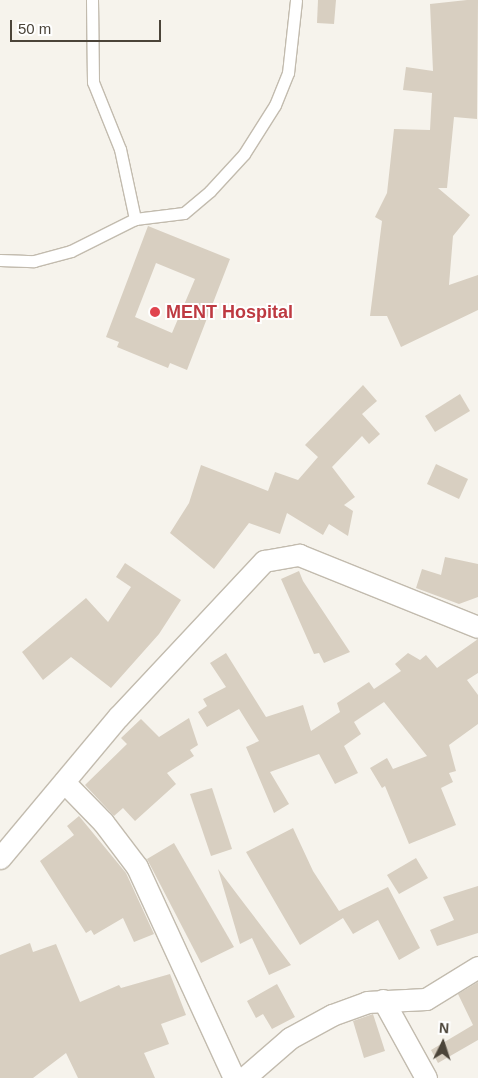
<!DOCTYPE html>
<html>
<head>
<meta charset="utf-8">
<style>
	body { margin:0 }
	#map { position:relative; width:478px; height:1078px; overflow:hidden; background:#f6f3ec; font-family:Helvetica,sans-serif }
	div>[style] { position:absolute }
	.building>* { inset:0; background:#d8cfc1 }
	.roads { filter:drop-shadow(1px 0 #c2bbae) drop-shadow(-1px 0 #c2bbae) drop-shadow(0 1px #c2bbae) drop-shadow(0 -1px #c2bbae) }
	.service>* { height:11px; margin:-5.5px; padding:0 5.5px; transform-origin:5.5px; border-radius:5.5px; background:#fff }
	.minor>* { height:21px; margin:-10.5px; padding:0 10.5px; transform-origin:10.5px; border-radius:10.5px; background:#fff }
	.dots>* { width:14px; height:14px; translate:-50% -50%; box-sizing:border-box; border:2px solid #fff; border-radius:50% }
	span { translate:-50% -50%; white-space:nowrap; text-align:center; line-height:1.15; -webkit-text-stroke:4px #fff; paint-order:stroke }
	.health-label { font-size:18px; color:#be3a42; font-weight:700 }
	.left { translate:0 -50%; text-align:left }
	.north { position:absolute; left:418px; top:1018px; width:50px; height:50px; -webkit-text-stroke:4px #fff; paint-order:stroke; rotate:4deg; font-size:14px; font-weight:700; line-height:20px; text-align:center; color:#4b4439 }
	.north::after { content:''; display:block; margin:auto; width:18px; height:22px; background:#4b4439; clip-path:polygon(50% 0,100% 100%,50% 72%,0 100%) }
	.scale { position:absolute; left:10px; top:20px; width:151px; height:22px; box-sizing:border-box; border:2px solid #4b4439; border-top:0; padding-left:6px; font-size:15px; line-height:18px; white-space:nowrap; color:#4b4439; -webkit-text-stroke:4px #fff; paint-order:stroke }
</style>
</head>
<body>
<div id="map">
	<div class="building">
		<i style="clip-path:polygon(318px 0,336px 0,334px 24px,317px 23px)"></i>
		<i style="clip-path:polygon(467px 0,478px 0,477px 119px,454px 117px,447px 188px,438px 188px,470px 215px,453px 236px,449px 285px,478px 275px,478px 310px,401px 347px,387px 316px,370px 316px,382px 221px,375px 217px,387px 193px,394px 129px,430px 130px,432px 93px,403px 90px,406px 67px,433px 71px,430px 4px)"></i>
		<i style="clip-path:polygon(evenodd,148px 226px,230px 259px,187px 370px,170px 363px,168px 368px,117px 347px,119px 342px,106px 337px,148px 226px,156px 263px,195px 279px,172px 333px,135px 317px,156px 263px)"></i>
		<i style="clip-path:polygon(363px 385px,377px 401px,362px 414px,380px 434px,369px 444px,362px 436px,332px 467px,355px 497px,344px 505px,353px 511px,348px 536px,329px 524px,323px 535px,287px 513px,280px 534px,249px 523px,214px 569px,170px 533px,189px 503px,201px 465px,268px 491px,275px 472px,298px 480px,318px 457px,305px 445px)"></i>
		<i style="clip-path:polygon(460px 394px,470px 411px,435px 432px,425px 416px)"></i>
		<i style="clip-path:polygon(436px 464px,468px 479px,459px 499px,427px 484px)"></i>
		<i style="clip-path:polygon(445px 557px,478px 564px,478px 597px,459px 604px,416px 588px,422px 569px,441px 575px)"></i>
		<i style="clip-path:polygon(125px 563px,181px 600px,159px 634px,111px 688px,71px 657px,43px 680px,22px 652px,86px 598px,108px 622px,131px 587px,116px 577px)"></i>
		<i style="clip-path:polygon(299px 571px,303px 581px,350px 652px,324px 663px,319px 653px,314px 654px,281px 579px)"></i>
		<i style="clip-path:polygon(478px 639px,478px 673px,467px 680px,478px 695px,478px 724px,449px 745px,456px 771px,449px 773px,453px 782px,441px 788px,456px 825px,409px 844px,385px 786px,382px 788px,370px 768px,387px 758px,393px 769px,427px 756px,384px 702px,354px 722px,361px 734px,344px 746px,358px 773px,335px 784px,319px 754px,270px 772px,289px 804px,274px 813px,246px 747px,259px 741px,239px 709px,207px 727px,198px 712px,207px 706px,203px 699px,226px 687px,210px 663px,226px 653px,266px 717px,303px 705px,311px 731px,340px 712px,337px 703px,369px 682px,374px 689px,401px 671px,395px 664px,408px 653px,420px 660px,426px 655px,437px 668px)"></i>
		<i style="clip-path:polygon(189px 718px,198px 745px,190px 750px,194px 756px,167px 773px,176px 784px,135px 821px,123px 808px,114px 816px,85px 785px,127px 744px,121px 738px,141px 719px,159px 737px)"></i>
		<i style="clip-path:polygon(212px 788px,232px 849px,211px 856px,190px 794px)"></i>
		<i style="clip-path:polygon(79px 816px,126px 873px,154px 934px,134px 942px,123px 918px,94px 935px,91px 930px,86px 933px,40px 861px,74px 835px,67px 826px)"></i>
		<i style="clip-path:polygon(293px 828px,313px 871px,341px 914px,339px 911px,388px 887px,420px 948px,399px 960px,378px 920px,353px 934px,343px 918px,300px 945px,246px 852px)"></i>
		<i style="clip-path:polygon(174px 843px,234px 947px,201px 963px,147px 859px)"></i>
		<i style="clip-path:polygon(416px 858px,428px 878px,399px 894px,387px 875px)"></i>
		<i style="clip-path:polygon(218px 869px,246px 906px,291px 965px,269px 975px,252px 938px,240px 944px)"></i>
		<i style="clip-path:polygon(478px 886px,478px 933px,437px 946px,430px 930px,454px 920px,443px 897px)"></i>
		<i style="clip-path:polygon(30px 943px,33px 952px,56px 944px,80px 1002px,119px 985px,121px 988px,170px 974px,186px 1015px,161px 1024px,169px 1044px,144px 1053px,155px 1078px,78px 1078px,66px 1053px,33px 1078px,0 1078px,0 955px)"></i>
		<i style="clip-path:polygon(478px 982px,478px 1040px,438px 1063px,431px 1050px,473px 1025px,458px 994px)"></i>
		<i style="clip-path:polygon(277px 984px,295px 1017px,272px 1029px,263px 1014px,256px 1018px,247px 1001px)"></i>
		<i style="clip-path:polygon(373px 1014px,385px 1051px,364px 1058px,353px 1021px)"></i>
	</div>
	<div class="roads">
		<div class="service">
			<i style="left:92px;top:0;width:82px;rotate:89.3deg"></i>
			<i style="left:93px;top:82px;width:72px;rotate:68.1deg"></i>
			<i style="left:120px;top:149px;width:72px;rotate:77.9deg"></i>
			<i style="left:0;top:260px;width:34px;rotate:2deg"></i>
			<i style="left:34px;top:261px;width:38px;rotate:-15deg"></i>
			<i style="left:71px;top:251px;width:72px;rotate:-26.6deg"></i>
			<i style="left:135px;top:219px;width:49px;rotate:-7deg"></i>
			<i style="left:184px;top:213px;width:34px;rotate:-40deg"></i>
			<i style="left:210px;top:191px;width:50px;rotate:-47.4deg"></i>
			<i style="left:244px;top:154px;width:58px;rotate:-57.7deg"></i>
			<i style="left:275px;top:105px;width:35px;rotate:-68deg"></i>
			<i style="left:288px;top:73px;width:73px;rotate:-83.7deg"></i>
		</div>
		<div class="minor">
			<i style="left:64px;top:782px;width:56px;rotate:45.7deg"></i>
			<i style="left:103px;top:822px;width:56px;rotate:52.9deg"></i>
			<i style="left:137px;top:867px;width:232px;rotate:65.3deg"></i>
			<i style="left:0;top:858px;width:184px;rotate:-50.1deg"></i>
			<i style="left:118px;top:717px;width:214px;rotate:-46.9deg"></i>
			<i style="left:264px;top:561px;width:36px;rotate:-10deg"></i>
			<i style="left:299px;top:555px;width:193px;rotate:21.9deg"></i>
			<i style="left:383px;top:1000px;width:89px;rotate:61.1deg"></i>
			<i style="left:244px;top:1078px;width:61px;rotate:-41deg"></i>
			<i style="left:290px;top:1038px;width:48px;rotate:-28.7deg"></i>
			<i style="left:332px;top:1015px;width:37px;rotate:-20deg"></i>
			<i style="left:367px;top:1002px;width:59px;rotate:-2.9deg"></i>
			<i style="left:426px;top:999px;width:61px;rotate:-31.6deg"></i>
		</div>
	</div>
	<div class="dots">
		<i style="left:155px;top:312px;background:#e0444e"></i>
	</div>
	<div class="health-label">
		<span class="left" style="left:166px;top:312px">MENT Hospital</span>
	</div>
	<div class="north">N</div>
	<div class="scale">50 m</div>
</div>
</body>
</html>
